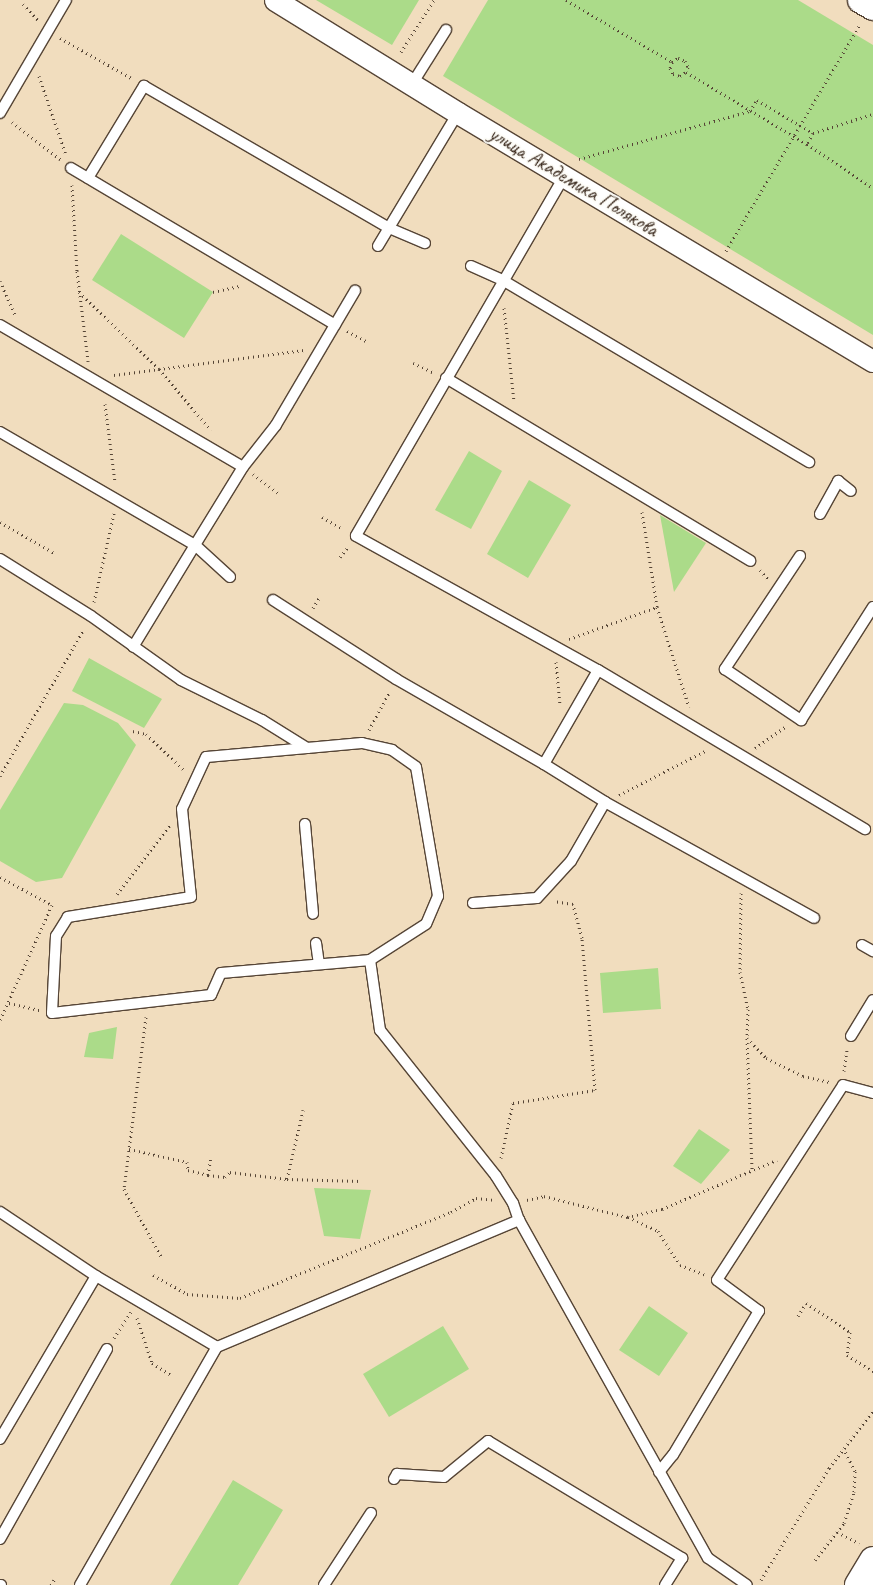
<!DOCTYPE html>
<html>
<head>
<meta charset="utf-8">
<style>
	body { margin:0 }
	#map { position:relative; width:873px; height:1585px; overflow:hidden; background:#f1ddbe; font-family:Caveat,sans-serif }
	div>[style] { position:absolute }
	.green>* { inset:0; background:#abdb89 }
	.path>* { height:3px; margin-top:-1.5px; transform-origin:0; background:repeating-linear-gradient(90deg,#564536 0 1px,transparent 0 5px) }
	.roads { filter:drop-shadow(1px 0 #564536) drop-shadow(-1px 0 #564536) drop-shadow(0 1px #564536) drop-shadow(0 -1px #564536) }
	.service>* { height:10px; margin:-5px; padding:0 5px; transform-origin:5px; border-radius:5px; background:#fff }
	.minor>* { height:21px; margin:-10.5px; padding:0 10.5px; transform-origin:10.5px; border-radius:10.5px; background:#fff }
	.tertiary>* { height:26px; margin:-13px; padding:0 13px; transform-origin:13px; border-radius:13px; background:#fff }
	span { translate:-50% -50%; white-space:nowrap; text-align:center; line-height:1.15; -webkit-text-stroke:4px #fdfcf7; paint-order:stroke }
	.street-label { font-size:21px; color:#3b2a1e }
</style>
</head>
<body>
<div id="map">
	<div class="green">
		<i style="clip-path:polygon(316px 0,419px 0,392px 45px)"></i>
		<i style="clip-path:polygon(488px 0,798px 0,873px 45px,873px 335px,443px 76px)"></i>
		<i style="clip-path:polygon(121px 234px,213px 292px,184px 338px,92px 280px)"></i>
		<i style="clip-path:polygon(469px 451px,502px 471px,471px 529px,435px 510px)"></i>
		<i style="clip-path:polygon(529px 480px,571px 505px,528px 578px,487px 554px)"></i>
		<i style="clip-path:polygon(660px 515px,706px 543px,674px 592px)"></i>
		<i style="clip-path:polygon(89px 658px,162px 699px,144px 728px,72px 691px)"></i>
		<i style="clip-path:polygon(64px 703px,83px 705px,118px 723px,136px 745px,62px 878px,36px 882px,0 861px,0 810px)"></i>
		<i style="clip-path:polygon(658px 968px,661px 1009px,603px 1013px,600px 973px)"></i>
		<i style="clip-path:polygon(117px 1027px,113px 1059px,84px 1057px,89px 1033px)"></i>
		<i style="clip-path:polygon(699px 1129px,730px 1150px,701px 1184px,673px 1166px)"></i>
		<i style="clip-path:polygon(314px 1188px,371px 1190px,360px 1239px,324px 1236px)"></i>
		<i style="clip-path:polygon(649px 1306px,688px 1333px,659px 1376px,619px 1350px)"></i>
		<i style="clip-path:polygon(443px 1326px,469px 1369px,389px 1417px,363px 1374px)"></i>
		<i style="clip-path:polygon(233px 1480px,283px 1510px,238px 1585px,170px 1585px)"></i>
	</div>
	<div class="path">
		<i style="left:566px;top:0;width:123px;rotate:30.3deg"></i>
		<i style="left:672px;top:62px;width:6px;rotate:108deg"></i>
		<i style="left:670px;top:68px;width:7px;rotate:63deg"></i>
		<i style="left:673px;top:74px;width:7px;rotate:16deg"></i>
		<i style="left:680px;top:76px;width:7px;rotate:-34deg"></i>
		<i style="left:686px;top:72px;width:141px;rotate:30.8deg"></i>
		<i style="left:807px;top:144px;width:79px;rotate:33.7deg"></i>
		<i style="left:23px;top:4px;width:22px;rotate:47deg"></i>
		<i style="left:60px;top:38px;width:84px;rotate:29.3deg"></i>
		<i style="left:401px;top:52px;width:62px;rotate:-57.6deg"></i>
		<i style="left:672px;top:62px;width:7px;rotate:-34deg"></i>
		<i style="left:678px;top:58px;width:8px;rotate:23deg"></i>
		<i style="left:685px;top:61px;width:7px;rotate:63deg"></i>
		<i style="left:688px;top:67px;width:5px;rotate:112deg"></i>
		<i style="left:39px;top:76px;width:83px;rotate:71.1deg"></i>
		<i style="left:12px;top:122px;width:61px;rotate:37.6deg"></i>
		<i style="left:813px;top:133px;width:63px;rotate:-17.6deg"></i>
		<i style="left:579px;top:159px;width:178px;rotate:-15.7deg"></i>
		<i style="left:750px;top:111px;width:13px;rotate:-58deg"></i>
		<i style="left:757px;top:100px;width:65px;rotate:30.5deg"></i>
		<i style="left:813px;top:133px;width:13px;rotate:119deg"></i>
		<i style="left:72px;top:185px;width:86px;rotate:86.7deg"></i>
		<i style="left:77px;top:271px;width:91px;rotate:83deg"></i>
		<i style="left:726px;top:251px;width:264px;rotate:-59.4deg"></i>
		<i style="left:0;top:281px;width:39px;rotate:66deg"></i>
		<i style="left:79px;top:292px;width:111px;rotate:43.9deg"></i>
		<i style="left:159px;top:369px;width:80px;rotate:49.6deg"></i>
		<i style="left:213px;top:292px;width:28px;rotate:-13deg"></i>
		<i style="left:504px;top:308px;width:95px;rotate:83.9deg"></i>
		<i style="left:347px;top:331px;width:21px;rotate:28deg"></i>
		<i style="left:413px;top:363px;width:23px;rotate:25deg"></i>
		<i style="left:114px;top:375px;width:192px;rotate:-7.5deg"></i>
		<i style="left:105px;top:404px;width:79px;rotate:82.7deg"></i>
		<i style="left:253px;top:474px;width:31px;rotate:37deg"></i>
		<i style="left:642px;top:512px;width:96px;rotate:81deg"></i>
		<i style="left:657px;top:607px;width:105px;rotate:72.3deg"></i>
		<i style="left:322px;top:517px;width:24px;rotate:30deg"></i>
		<i style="left:0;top:522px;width:64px;rotate:29.7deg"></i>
		<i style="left:340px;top:557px;width:13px;rotate:-51deg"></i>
		<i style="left:760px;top:570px;width:13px;rotate:48deg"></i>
		<i style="left:94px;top:602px;width:91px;rotate:-77.3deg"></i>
		<i style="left:313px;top:608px;width:12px;rotate:-59deg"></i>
		<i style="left:569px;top:639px;width:94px;rotate:-20deg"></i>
		<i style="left:556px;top:662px;width:43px;rotate:84.7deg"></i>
		<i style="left:369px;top:730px;width:44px;rotate:-61.7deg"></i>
		<i style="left:133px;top:731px;width:13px;rotate:13deg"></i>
		<i style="left:146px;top:734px;width:52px;rotate:43.5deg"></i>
		<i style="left:755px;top:748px;width:37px;rotate:-35deg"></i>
		<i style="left:0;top:776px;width:169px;rotate:-60.3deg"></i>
		<i style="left:619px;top:795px;width:97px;rotate:-27.1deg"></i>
		<i style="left:0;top:877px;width:59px;rotate:28.3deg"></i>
		<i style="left:52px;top:905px;width:126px;rotate:114.3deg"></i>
		<i style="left:741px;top:893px;width:79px;rotate:90.7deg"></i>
		<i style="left:740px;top:972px;width:38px;rotate:78deg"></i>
		<i style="left:748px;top:1009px;width:29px;rotate:92deg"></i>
		<i style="left:747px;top:1038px;width:28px;rotate:46deg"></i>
		<i style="left:766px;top:1058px;width:41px;rotate:25.9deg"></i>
		<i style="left:803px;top:1076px;width:27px;rotate:13deg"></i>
		<i style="left:117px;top:894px;width:87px;rotate:-52.5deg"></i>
		<i style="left:9px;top:1003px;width:32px;rotate:13deg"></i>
		<i style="left:146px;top:1017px;width:173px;rotate:97.3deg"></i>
		<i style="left:124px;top:1189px;width:79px;rotate:61.2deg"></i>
		<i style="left:747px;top:1038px;width:133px;rotate:87.8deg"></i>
		<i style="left:844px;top:1071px;width:21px;rotate:-82deg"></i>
		<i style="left:129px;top:1149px;width:59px;rotate:12.6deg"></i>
		<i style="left:187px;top:1162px;width:8px;rotate:83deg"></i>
		<i style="left:188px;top:1170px;width:21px;rotate:14deg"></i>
		<i style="left:208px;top:1175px;width:17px;rotate:7deg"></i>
		<i style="left:225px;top:1177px;width:7px;rotate:-45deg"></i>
		<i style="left:230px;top:1172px;width:57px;rotate:7deg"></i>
		<i style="left:287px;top:1179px;width:71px;rotate:-76.9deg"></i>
		<i style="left:501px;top:1158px;width:56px;rotate:-77.7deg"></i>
		<i style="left:513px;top:1103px;width:83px;rotate:-9deg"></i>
		<i style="left:595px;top:1090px;width:153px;rotate:-94.9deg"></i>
		<i style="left:582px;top:938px;width:35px;rotate:-105deg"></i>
		<i style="left:573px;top:904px;width:18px;rotate:-171deg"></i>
		<i style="left:208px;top:1175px;width:18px;rotate:-81deg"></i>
		<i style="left:287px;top:1179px;width:74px;rotate:1.5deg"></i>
		<i style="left:527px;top:1200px;width:17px;rotate:-13deg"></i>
		<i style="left:544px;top:1196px;width:86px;rotate:14.2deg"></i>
		<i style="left:627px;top:1217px;width:36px;rotate:-13deg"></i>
		<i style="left:662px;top:1209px;width:125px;rotate:-23.1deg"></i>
		<i style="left:628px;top:1217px;width:33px;rotate:25deg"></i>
		<i style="left:658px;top:1231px;width:40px;rotate:57.1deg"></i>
		<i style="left:680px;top:1265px;width:26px;rotate:21deg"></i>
		<i style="left:153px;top:1275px;width:39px;rotate:29deg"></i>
		<i style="left:187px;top:1294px;width:53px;rotate:4.3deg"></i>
		<i style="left:240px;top:1298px;width:228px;rotate:-22.2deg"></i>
		<i style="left:451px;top:1212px;width:29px;rotate:-29deg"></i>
		<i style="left:476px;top:1198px;width:18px;rotate:6deg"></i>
		<i style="left:798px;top:1316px;width:15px;rotate:-58deg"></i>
		<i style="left:806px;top:1303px;width:53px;rotate:33.4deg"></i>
		<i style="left:850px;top:1332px;width:23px;rotate:97deg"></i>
		<i style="left:847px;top:1355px;width:31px;rotate:32deg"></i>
		<i style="left:137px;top:1318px;width:47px;rotate:71.6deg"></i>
		<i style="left:152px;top:1363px;width:22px;rotate:32deg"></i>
		<i style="left:114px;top:1338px;width:31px;rotate:-57deg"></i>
		<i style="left:837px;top:1532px;width:25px;rotate:27deg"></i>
		<i style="left:815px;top:1560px;width:47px;rotate:-51.9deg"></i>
		<i style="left:844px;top:1523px;width:33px;rotate:-72deg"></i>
		<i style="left:854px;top:1492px;width:21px;rotate:-87deg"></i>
		<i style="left:855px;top:1471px;width:25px;rotate:-117deg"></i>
		<i style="left:761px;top:1580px;width:131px;rotate:-58.7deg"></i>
		<i style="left:829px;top:1468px;width:72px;rotate:-52.3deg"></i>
		<i style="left:51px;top:1585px;width:6px;rotate:-59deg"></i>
	</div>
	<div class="roads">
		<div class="service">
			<i style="left:412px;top:84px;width:64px;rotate:-57.8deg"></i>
			<i style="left:0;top:113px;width:131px;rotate:-59.7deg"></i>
			<i style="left:71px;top:168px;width:307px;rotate:30.7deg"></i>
			<i style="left:565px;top:175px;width:417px;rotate:120.1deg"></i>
			<i style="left:356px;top:536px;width:277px;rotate:29deg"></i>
			<i style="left:88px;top:178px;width:108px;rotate:-58.7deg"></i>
			<i style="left:144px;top:86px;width:283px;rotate:30.1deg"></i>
			<i style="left:389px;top:228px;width:39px;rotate:23deg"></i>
			<i style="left:378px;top:246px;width:155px;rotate:-59deg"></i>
			<i style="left:471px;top:266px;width:36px;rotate:24deg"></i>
			<i style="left:504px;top:281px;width:355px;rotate:30.7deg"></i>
			<i style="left:0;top:325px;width:281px;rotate:30.3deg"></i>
			<i style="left:446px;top:378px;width:355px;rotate:31deg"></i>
			<i style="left:0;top:432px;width:225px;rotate:30.1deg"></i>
			<i style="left:195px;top:545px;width:119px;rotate:121.3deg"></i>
			<i style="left:820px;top:514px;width:38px;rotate:-61deg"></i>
			<i style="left:838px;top:481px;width:16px;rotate:38deg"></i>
			<i style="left:800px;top:556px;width:136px;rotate:123.6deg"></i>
			<i style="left:725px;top:669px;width:92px;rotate:33.9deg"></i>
			<i style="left:801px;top:720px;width:134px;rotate:-57.5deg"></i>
			<i style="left:0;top:559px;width:107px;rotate:32.1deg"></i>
			<i style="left:91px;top:616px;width:110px;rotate:35.4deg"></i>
			<i style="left:181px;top:680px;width:90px;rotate:26.3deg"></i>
			<i style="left:262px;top:720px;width:53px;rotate:31.9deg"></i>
			<i style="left:307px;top:748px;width:101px;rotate:174.9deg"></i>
			<i style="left:206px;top:757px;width:57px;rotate:114.8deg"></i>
			<i style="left:182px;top:809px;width:88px;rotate:84.2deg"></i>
			<i style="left:191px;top:897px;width:125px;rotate:170.8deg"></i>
			<i style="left:68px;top:917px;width:22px;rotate:122deg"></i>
			<i style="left:56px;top:936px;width:77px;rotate:93deg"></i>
			<i style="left:52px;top:1013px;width:160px;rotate:-6.5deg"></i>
			<i style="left:211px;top:995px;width:24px;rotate:-66deg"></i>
			<i style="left:221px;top:973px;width:150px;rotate:-5deg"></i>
			<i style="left:230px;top:577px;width:47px;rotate:-137.6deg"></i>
			<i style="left:195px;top:545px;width:92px;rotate:-58.4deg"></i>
			<i style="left:243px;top:467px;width:53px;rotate:-51.8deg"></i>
			<i style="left:276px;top:425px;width:156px;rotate:-59.5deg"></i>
			<i style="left:273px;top:600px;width:146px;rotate:32.7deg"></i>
			<i style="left:396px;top:679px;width:171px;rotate:29.9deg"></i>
			<i style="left:544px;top:764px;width:72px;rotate:31.9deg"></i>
			<i style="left:605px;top:802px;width:239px;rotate:29deg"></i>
			<i style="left:307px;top:748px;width:55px;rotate:-5.2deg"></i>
			<i style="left:362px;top:743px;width:31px;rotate:13deg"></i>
			<i style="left:392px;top:750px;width:29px;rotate:35deg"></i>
			<i style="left:416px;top:767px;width:131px;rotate:80.3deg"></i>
			<i style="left:438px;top:896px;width:30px;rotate:113deg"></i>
			<i style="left:426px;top:924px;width:67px;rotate:147.3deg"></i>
			<i style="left:370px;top:960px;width:71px;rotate:81.9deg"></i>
			<i style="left:380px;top:1030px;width:186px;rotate:51.5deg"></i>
			<i style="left:496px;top:1176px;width:32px;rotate:58deg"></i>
			<i style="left:513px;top:1203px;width:18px;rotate:71deg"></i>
			<i style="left:519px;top:1220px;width:387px;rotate:60.8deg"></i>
			<i style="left:708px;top:1558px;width:47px;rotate:34.7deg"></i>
			<i style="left:544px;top:764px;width:108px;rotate:-60.1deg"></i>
			<i style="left:598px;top:670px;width:311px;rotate:30.8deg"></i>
			<i style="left:305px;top:824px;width:90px;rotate:84.9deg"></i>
			<i style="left:473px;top:903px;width:64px;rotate:-4.5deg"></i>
			<i style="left:537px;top:898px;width:50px;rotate:-47.4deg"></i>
			<i style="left:571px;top:861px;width:68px;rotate:-60deg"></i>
			<i style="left:316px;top:943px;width:21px;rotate:82deg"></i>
			<i style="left:862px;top:945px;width:13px;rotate:29deg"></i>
			<i style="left:851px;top:1036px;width:42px;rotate:-58.6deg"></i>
			<i style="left:0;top:1212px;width:115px;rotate:33.7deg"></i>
			<i style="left:96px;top:1276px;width:140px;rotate:30.4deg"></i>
			<i style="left:217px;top:1347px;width:328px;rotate:-22.8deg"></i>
			<i style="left:0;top:1439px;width:189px;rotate:-59.5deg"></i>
			<i style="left:659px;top:1472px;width:22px;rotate:-51deg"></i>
			<i style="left:673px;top:1455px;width:168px;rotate:-59.2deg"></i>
			<i style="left:759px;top:1311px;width:52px;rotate:-143.6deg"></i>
			<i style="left:717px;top:1280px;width:232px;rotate:-57.1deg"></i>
			<i style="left:843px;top:1085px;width:31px;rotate:15deg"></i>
			<i style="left:394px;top:1479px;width:6px;rotate:-59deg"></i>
			<i style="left:397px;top:1474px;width:47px;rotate:3.7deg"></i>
			<i style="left:444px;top:1477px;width:57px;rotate:-39.3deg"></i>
			<i style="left:488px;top:1441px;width:227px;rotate:31.1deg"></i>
			<i style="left:682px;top:1558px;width:32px;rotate:122deg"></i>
			<i style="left:0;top:1539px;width:218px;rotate:-60.6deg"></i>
			<i style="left:0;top:1585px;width:1px"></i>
			<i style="left:80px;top:1585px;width:275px;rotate:-60.1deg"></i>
			<i style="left:324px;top:1585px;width:86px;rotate:-56.9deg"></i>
		</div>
		<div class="minor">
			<i style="left:275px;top:0;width:215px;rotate:31.7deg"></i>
			<i style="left:458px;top:113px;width:483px;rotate:30.9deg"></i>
		</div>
		<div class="tertiary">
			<i style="left:861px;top:0;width:14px;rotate:30deg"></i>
			<i style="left:858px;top:1585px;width:29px;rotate:-59deg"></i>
		</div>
	</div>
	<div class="street-label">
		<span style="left:574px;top:181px;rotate:31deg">улица Академика Полякова</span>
	</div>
</div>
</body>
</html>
